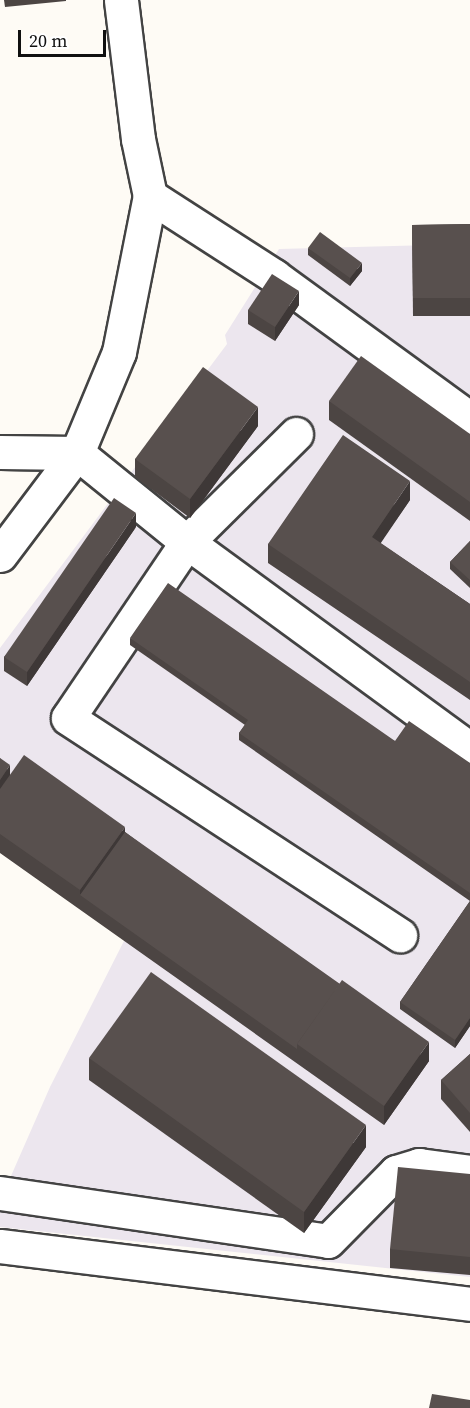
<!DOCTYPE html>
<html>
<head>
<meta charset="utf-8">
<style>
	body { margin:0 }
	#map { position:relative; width:470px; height:1408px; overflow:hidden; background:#fefbf5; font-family:"Source Serif 4",serif }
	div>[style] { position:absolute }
	.industrial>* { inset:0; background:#ece6ee }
	.roads { filter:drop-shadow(2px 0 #434343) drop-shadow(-2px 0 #434343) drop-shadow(0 2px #434343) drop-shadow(0 -2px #434343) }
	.minor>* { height:33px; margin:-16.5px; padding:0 16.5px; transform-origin:16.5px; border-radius:16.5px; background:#fff }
	.wall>* { inset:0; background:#4c4543 }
	.shaded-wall>* { inset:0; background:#3e3837 }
	.building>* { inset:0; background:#58504e }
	span { translate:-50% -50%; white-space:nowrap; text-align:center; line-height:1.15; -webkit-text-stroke:6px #fff; paint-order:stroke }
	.scale { position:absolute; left:18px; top:30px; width:88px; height:27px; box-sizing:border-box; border:3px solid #101010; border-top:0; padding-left:8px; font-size:18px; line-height:21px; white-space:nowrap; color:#101010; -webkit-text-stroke:4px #fff; paint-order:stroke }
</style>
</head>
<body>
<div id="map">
	<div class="industrial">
		<i style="clip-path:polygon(470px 244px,470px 1277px,0 1227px,0 1201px,50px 1087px,125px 939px,397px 1116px,0 820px,0 648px,227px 344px,225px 335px,279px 249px)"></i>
	</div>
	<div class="roads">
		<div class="minor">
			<i style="left:150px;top:196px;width:148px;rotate:32.8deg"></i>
			<i style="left:274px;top:276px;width:243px;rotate:36.1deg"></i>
			<i style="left:296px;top:434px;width:153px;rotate:135.3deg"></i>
			<i style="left:187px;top:542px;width:212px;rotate:124.1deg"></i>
			<i style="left:68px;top:718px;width:397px;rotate:33.2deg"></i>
			<i style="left:0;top:452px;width:77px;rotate:0.7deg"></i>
			<i style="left:77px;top:453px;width:141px;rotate:39deg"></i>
			<i style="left:187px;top:542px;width:351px;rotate:36.2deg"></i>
			<i style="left:0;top:555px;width:128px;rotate:-53deg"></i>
			<i style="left:77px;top:453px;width:109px;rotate:-67.4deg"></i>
			<i style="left:119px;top:352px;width:159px;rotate:-78.8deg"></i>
			<i style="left:150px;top:196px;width:58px;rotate:-101.9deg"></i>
			<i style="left:138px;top:139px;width:140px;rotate:-97deg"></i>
			<i style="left:0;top:1193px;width:331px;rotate:8.3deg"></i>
			<i style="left:328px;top:1241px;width:97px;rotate:-45.4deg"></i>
			<i style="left:396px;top:1172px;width:24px;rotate:-17deg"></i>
			<i style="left:419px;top:1165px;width:51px;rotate:7.8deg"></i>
			<i style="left:0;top:1246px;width:474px;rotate:7deg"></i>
		</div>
	</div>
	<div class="wall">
		<i style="clip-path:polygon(4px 0,66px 0,66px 1px,5px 7px)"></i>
		<i style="clip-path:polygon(470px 224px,470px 316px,413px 316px,412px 225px)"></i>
		<i style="clip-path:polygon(308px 248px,362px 271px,350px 286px,308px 255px)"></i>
		<i style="clip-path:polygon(299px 305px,275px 341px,248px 324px,248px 310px)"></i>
		<i style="clip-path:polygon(329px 401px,470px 434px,470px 521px,329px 420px)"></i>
		<i style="clip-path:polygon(258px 426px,190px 518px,135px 477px,135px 459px)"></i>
		<i style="clip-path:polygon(410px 500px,380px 543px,470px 604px,470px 700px,268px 563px,268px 544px)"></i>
		<i style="clip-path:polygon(136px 527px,27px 686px,4px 671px,4px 657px)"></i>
		<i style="clip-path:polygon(470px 541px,470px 588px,450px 569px,450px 562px)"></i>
		<i style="clip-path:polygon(130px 638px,395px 741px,470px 763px,470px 1026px,455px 1048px,400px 1009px,400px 1002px,470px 901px,239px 740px,239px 733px,245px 725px,130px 645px)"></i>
		<i style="clip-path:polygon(0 758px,10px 775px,125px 832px,429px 1061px,384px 1125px,0 853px)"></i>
		<i style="clip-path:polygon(470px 1054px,470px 1132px,441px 1099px,441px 1080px)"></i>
		<i style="clip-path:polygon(89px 1058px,366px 1147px,304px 1233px,89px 1080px)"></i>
		<i style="clip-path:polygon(470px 1174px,470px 1275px,390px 1268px,390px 1249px)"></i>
	</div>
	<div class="shaded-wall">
		<i style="clip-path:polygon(362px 263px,362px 271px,350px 286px,350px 278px)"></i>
		<i style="clip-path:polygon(299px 291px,299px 305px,275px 341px,275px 327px)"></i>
		<i style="clip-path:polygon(258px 407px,258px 426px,190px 518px,190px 499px)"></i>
		<i style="clip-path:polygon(410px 481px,410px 500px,372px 556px,372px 537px)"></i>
		<i style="clip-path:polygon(136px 513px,136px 527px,27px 686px,27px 672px)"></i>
		<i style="clip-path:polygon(10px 765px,10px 783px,0 799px,0 780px)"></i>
		<i style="clip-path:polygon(125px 827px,125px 845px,80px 895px,80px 890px)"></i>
		<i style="clip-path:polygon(470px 1018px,470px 1026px,455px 1048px,455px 1040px)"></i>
		<i style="clip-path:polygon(429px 1042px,429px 1061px,384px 1125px,384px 1106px)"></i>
		<i style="clip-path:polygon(366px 1125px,366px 1147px,304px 1233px,304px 1212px)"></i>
	</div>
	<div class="building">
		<i style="clip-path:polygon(470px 224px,470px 298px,413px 298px,412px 225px)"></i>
		<i style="clip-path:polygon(320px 232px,362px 263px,350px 278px,308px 248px)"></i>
		<i style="clip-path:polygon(272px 274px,299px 291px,275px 327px,248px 310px)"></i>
		<i style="clip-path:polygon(361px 356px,470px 434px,470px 502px,329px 401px)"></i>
		<i style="clip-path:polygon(203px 367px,258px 407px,190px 499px,135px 459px)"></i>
		<i style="clip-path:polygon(343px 435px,410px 481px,372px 537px,470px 604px,470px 682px,268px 544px)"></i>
		<i style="clip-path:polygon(114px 498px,136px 513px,27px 672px,4px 657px)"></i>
		<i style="clip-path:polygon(470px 541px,470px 580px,450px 562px)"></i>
		<i style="clip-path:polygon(168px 583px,395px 741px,409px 721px,470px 763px,470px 893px,239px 733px,248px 720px,130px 638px)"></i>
		<i style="clip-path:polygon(24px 755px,125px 827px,80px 890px,0 834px,0 789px)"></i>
		<i style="clip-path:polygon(0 758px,10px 765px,0 780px)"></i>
		<i style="clip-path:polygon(125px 832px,340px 984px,297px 1044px,297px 1049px,80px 895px)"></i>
		<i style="clip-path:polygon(470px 901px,470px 1018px,455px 1040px,400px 1002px)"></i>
		<i style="clip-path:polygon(151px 972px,366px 1125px,304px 1212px,89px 1058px)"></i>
		<i style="clip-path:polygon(342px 980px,429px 1042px,384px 1106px,297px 1044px)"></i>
		<i style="clip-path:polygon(470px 1054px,470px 1113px,441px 1080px)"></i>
		<i style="clip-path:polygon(398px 1167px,470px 1174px,470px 1257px,390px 1249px)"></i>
		<i style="clip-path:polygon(432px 1394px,470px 1400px,470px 1408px,429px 1408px)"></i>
	</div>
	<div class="scale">20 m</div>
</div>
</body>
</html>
